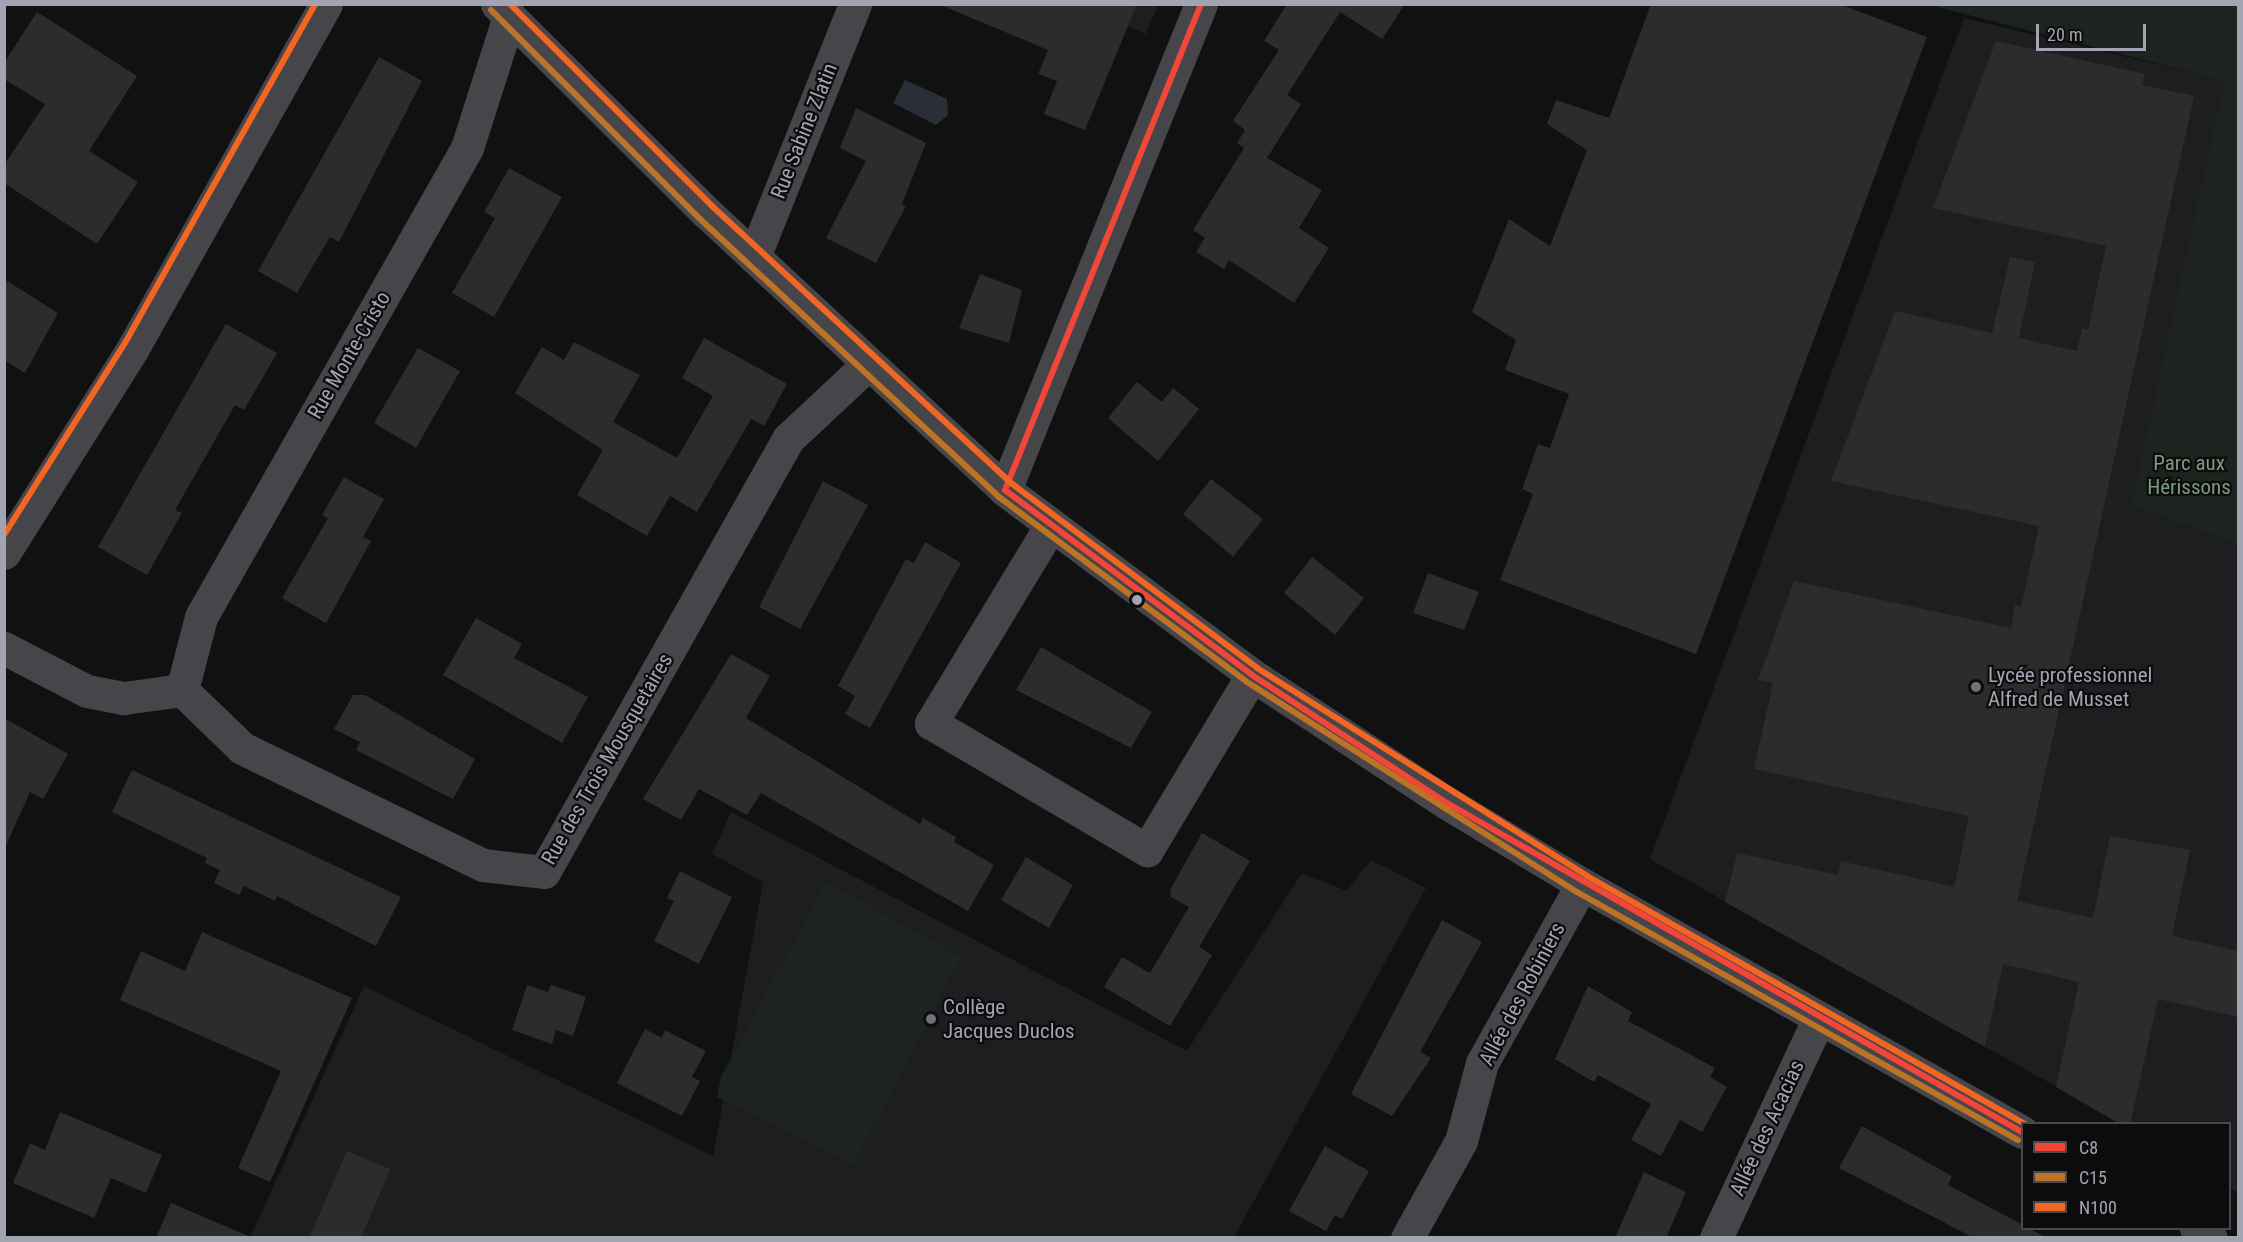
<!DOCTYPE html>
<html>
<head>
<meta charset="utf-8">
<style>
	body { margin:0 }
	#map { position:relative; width:2243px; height:1242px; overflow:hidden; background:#111112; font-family:"Roboto Condensed",sans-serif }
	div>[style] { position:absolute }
	.built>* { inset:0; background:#1e1e20 }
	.green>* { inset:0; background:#1d231f }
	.water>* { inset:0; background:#2a2f37 }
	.building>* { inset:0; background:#2c2c2d }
	.minor>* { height:33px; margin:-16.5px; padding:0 16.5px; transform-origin:16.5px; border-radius:16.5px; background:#46464a }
	.bus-1>* { height:6px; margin:-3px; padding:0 3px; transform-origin:3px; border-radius:3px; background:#f14638 }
	.bus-2>* { height:6px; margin:-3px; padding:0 3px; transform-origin:3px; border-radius:3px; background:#bc7326 }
	.bus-3>* { height:6px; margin:-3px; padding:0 3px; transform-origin:3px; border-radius:3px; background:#f26522 }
	.dots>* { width:16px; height:16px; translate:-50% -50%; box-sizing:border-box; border:3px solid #0c0c0d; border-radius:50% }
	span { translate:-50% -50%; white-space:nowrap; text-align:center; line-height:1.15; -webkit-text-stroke:4.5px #0c0c0d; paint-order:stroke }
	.street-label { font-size:21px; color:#a3a4b2 }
	.park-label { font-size:21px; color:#7b9c83 }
	.poi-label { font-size:21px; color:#a3a4b2 }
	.left { translate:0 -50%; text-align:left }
	.frame { position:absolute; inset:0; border:6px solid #a3a4b2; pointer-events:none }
	.legend { position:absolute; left:2021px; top:1122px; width:210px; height:108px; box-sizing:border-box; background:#0c0c0d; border:2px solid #48494f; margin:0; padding:8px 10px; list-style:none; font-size:18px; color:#a3a4b2 }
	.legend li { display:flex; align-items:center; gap:12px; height:30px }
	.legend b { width:30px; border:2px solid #48494f }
	.scale { position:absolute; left:2036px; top:24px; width:110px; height:27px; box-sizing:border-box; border:3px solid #a3a4b2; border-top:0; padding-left:8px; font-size:18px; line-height:21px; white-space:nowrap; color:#a3a4b2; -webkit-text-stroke:4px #0c0c0d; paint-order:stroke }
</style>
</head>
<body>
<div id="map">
	<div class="built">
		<i style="clip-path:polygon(1072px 5px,1158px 5px,1146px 34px)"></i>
		<i style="clip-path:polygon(1964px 18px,2227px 81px,2131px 506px,2238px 544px,2238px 1193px,2230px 1188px,2230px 1124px,2121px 1123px,1650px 859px)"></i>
		<i style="clip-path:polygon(731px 812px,1187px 1051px,1302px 873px,1347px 891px,1371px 860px,1426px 888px,1234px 1237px,250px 1238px,364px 986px,713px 1156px,763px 882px,712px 854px)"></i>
	</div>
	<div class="green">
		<i style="clip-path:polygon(1930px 5px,2238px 5px,2238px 544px,2131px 506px,2225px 81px)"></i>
		<i style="clip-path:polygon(826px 882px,961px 957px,853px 1165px,717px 1097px,721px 1077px)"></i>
	</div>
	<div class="water">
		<i style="clip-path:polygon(905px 80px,947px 99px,948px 115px,936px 125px,893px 103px)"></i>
	</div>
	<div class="building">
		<i style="clip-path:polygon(938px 4px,1137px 4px,1085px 130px,1044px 114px,1057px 81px,1038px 74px,1048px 50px)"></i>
		<i style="clip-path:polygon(1287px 4px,1405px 4px,1382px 39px,1340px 12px,1287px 95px,1301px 104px,1267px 158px,1322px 190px,1299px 228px,1329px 248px,1294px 303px,1229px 260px,1224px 269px,1196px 252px,1205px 238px,1193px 230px,1244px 148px,1237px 143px,1245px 130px,1233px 121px,1279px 50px,1264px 41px)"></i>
		<i style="clip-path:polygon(1651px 4px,1839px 4px,1927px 37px,1696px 654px,1500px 580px,1533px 494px,1522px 489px,1538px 444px,1550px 448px,1569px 394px,1505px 370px,1516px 340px,1472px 312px,1509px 219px,1550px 246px,1587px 150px,1547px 124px,1556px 100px,1609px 118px)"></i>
		<i style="clip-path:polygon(37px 12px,137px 76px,89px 151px,138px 182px,97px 244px,4px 183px,4px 165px,45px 104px,4px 79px,4px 63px)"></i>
		<i style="clip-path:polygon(1996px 41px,2145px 74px,2142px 85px,2194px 96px,2017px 901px,2093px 918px,2110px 836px,2190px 850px,2172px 936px,2238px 951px,2238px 1017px,2158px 999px,2130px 1124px,2120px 1124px,2056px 1087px,2079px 982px,2003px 964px,1985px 1047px,1725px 902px,1737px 853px,1838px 875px,1841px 861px,1954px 887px,1969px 816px,1754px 769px,1773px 683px,1758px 680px,1794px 581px,2011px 628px,2015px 605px,2021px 607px,2039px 526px,1831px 481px,1895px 311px,1992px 333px,2010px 257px,2035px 262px,2019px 338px,2077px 351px,2082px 328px,2088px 330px,2106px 246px,1933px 208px)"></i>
		<i style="clip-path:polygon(379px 57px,422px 81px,339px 242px,330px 237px,297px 293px,258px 271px)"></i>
		<i style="clip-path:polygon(856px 108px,926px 143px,902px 204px,906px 206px,876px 263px,826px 238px,866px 161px,840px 148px)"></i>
		<i style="clip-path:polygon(509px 168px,562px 197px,494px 317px,452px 293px,495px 218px,484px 212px)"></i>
		<i style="clip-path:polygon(980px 274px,1022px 290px,1009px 343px,959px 328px)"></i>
		<i style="clip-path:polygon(4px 279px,58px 313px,25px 373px,4px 360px)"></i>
		<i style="clip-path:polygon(226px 324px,277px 353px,244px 410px,235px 405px,175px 510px,182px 513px,147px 575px,98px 547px)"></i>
		<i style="clip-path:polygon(704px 338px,787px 384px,764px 426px,751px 419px,697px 512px,670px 496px,647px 536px,577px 495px,603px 450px,515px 393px,542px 347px,564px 360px,574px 342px,640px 375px,613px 422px,677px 458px,713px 396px,682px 378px)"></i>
		<i style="clip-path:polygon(418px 348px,460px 371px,416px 448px,374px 423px)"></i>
		<i style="clip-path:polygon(1137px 382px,1162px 402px,1173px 388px,1199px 409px,1158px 461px,1108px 418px)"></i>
		<i style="clip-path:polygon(344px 477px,384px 499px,363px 537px,371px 541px,326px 623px,282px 598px,328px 518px,322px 515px)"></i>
		<i style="clip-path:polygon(1211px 479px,1263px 519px,1233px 557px,1183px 514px)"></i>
		<i style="clip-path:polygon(823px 481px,868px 505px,800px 629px,759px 607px)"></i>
		<i style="clip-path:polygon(925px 542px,961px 563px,870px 728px,845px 714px,855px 696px,838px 686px,906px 559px,914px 563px)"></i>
		<i style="clip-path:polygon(1312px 557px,1364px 598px,1335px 635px,1284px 593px)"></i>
		<i style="clip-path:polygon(1428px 573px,1479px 592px,1464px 630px,1413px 613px)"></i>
		<i style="clip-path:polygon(476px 618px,522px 644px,514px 658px,588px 697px,562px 743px,443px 675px)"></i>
		<i style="clip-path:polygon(1041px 647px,1152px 712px,1131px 748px,1016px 690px)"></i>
		<i style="clip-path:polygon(731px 654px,770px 676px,746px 718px,920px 824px,923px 818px,956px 837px,954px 842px,994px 865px,968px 911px,761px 793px,747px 815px,699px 789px,681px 820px,643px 799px)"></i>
		<i style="clip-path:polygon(353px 695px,365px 695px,475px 759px,453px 799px,356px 750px,360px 742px,334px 729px)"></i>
		<i style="clip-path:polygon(4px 718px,68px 754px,43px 799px,30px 792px,4px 850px)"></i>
		<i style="clip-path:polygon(132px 770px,401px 897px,376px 946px,277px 896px,275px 901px,244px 886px,239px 895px,214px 883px,220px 870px,205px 863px,207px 858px,112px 812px)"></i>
		<i style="clip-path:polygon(1202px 833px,1250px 861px,1199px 947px,1212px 955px,1170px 1026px,1104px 987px,1122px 957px,1150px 973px,1189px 907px,1171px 897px,1170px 890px)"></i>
		<i style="clip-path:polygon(1026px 857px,1073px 885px,1049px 928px,1001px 900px)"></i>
		<i style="clip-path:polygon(680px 871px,732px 897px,699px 964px,654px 941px,674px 901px,667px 898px)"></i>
		<i style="clip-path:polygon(1442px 920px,1482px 942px,1420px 1052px,1431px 1058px,1392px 1116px,1351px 1094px)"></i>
		<i style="clip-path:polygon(202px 932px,352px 998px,270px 1182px,238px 1168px,281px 1071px,120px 1000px,141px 951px,185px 971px)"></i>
		<i style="clip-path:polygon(527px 985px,548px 992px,551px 985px,586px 997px,573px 1036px,556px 1030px,552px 1044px,512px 1030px)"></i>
		<i style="clip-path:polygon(1588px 986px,1632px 1012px,1628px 1021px,1715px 1068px,1710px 1077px,1727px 1087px,1702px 1132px,1680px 1120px,1661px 1156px,1631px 1140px,1651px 1104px,1598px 1075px,1594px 1082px,1555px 1059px)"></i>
		<i style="clip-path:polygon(645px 1029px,662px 1038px,665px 1030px,706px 1051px,692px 1077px,700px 1081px,682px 1116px,617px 1083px)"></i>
		<i style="clip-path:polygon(60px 1112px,162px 1155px,146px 1193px,111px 1178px,94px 1218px,13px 1183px,30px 1143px,45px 1150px)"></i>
		<i style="clip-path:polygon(1862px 1126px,1952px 1176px,1948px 1185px,2047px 1238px,1974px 1238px,1839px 1168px)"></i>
		<i style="clip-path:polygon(1325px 1146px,1369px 1171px,1342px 1219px,1335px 1215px,1326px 1231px,1289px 1211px)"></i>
		<i style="clip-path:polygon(347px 1151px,390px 1169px,361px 1238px,309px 1238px)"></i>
		<i style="clip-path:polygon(1644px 1172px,1686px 1192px,1666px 1238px,1615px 1238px)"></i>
		<i style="clip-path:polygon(171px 1203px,251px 1237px,251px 1238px,156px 1238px)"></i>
	</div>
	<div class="minor">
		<i style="left:497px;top:4px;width:295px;rotate:44.9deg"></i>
		<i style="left:706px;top:212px;width:408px;rotate:42.9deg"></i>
		<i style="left:1005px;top:490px;width:309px;rotate:36.8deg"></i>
		<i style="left:1252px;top:675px;width:233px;rotate:33.3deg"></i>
		<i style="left:1447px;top:803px;width:157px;rotate:31deg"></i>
		<i style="left:1582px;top:884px;width:505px;rotate:29.41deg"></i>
		<i style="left:754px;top:257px;width:272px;rotate:-68.2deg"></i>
		<i style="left:1005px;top:490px;width:524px;rotate:-68.04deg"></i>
		<i style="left:1051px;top:525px;width:232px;rotate:121.2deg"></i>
		<i style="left:931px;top:723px;width:251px;rotate:30.5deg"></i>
		<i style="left:1147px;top:850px;width:204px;rotate:-59deg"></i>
		<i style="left:4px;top:553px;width:242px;rotate:-57.8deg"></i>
		<i style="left:133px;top:348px;width:394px;rotate:-60.7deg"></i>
		<i style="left:4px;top:648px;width:93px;rotate:27.4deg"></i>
		<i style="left:87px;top:691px;width:38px;rotate:11deg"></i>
		<i style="left:124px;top:698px;width:59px;rotate:-7.9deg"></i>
		<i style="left:182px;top:690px;width:83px;rotate:44deg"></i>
		<i style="left:242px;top:748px;width:268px;rotate:25.9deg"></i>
		<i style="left:483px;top:865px;width:61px;rotate:6.5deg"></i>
		<i style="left:544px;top:872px;width:498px;rotate:-60.6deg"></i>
		<i style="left:789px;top:438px;width:108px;rotate:-43.1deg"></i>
		<i style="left:182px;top:690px;width:75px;rotate:-75.4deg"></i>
		<i style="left:201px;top:617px;width:539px;rotate:-60.44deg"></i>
		<i style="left:467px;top:148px;width:139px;rotate:-72.3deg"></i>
		<i style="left:2196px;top:1228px;width:18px;rotate:34deg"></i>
		<i style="left:1407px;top:1238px;width:111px;rotate:-60.9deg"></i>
		<i style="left:1461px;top:1141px;width:81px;rotate:-74.9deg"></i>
		<i style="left:1482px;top:1063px;width:205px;rotate:-60.8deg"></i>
		<i style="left:1716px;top:1238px;width:243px;rotate:-64.9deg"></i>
	</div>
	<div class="bus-1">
		<i style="left:1005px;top:490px;width:309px;rotate:36.8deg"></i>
		<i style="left:1252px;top:675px;width:233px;rotate:33.3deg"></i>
		<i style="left:1447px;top:803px;width:662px;rotate:29.78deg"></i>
		<i style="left:1005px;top:490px;width:524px;rotate:-68.04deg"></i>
	</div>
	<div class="bus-2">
		<i style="left:491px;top:10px;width:296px;rotate:45deg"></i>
		<i style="left:700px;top:219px;width:408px;rotate:42.9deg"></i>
		<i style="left:999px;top:497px;width:309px;rotate:36.7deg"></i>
		<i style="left:1247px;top:682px;width:391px;rotate:32.5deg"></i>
		<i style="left:1577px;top:892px;width:506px;rotate:29.35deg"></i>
	</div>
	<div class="bus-3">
		<i style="left:510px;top:4px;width:286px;rotate:45deg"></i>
		<i style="left:712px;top:206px;width:408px;rotate:42.8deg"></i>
		<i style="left:1011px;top:483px;width:308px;rotate:36.9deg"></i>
		<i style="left:1257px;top:668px;width:390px;rotate:32.2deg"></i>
		<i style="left:1587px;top:876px;width:503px;rotate:29.52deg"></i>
		<i style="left:4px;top:535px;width:227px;rotate:-57.8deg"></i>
		<i style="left:125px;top:343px;width:389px;rotate:-60.7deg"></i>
	</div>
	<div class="dots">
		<i style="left:1137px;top:600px;background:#a3a4b2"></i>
		<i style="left:1976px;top:687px;background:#70717a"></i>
		<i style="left:931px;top:1019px;background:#70717a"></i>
	</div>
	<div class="street-label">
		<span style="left:804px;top:131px;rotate:-68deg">Rue Sabine Zlatin</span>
		<span style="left:349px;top:355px;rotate:-60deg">Rue Monte-Cristo</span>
		<span style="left:607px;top:759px;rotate:-60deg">Rue des Trois Mousquetaires</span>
		<span style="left:1522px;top:994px;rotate:-62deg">Allée des Robiniers</span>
		<span style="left:1767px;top:1128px;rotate:-65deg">Allée des Acacias</span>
	</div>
	<div class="park-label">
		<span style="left:2189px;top:475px">Parc aux<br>Hérissons</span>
	</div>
	<div class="poi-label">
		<span class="left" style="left:1988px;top:687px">Lycée professionnel<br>Alfred de Musset</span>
		<span class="left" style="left:943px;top:1019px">Collège<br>Jacques Duclos</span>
	</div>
	<div class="frame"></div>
	<ul class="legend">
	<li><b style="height:8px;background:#f14638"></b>C8</li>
	<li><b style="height:8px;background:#bc7326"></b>C15</li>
	<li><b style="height:8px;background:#f26522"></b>N100</li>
	</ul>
	<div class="scale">20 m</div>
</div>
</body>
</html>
